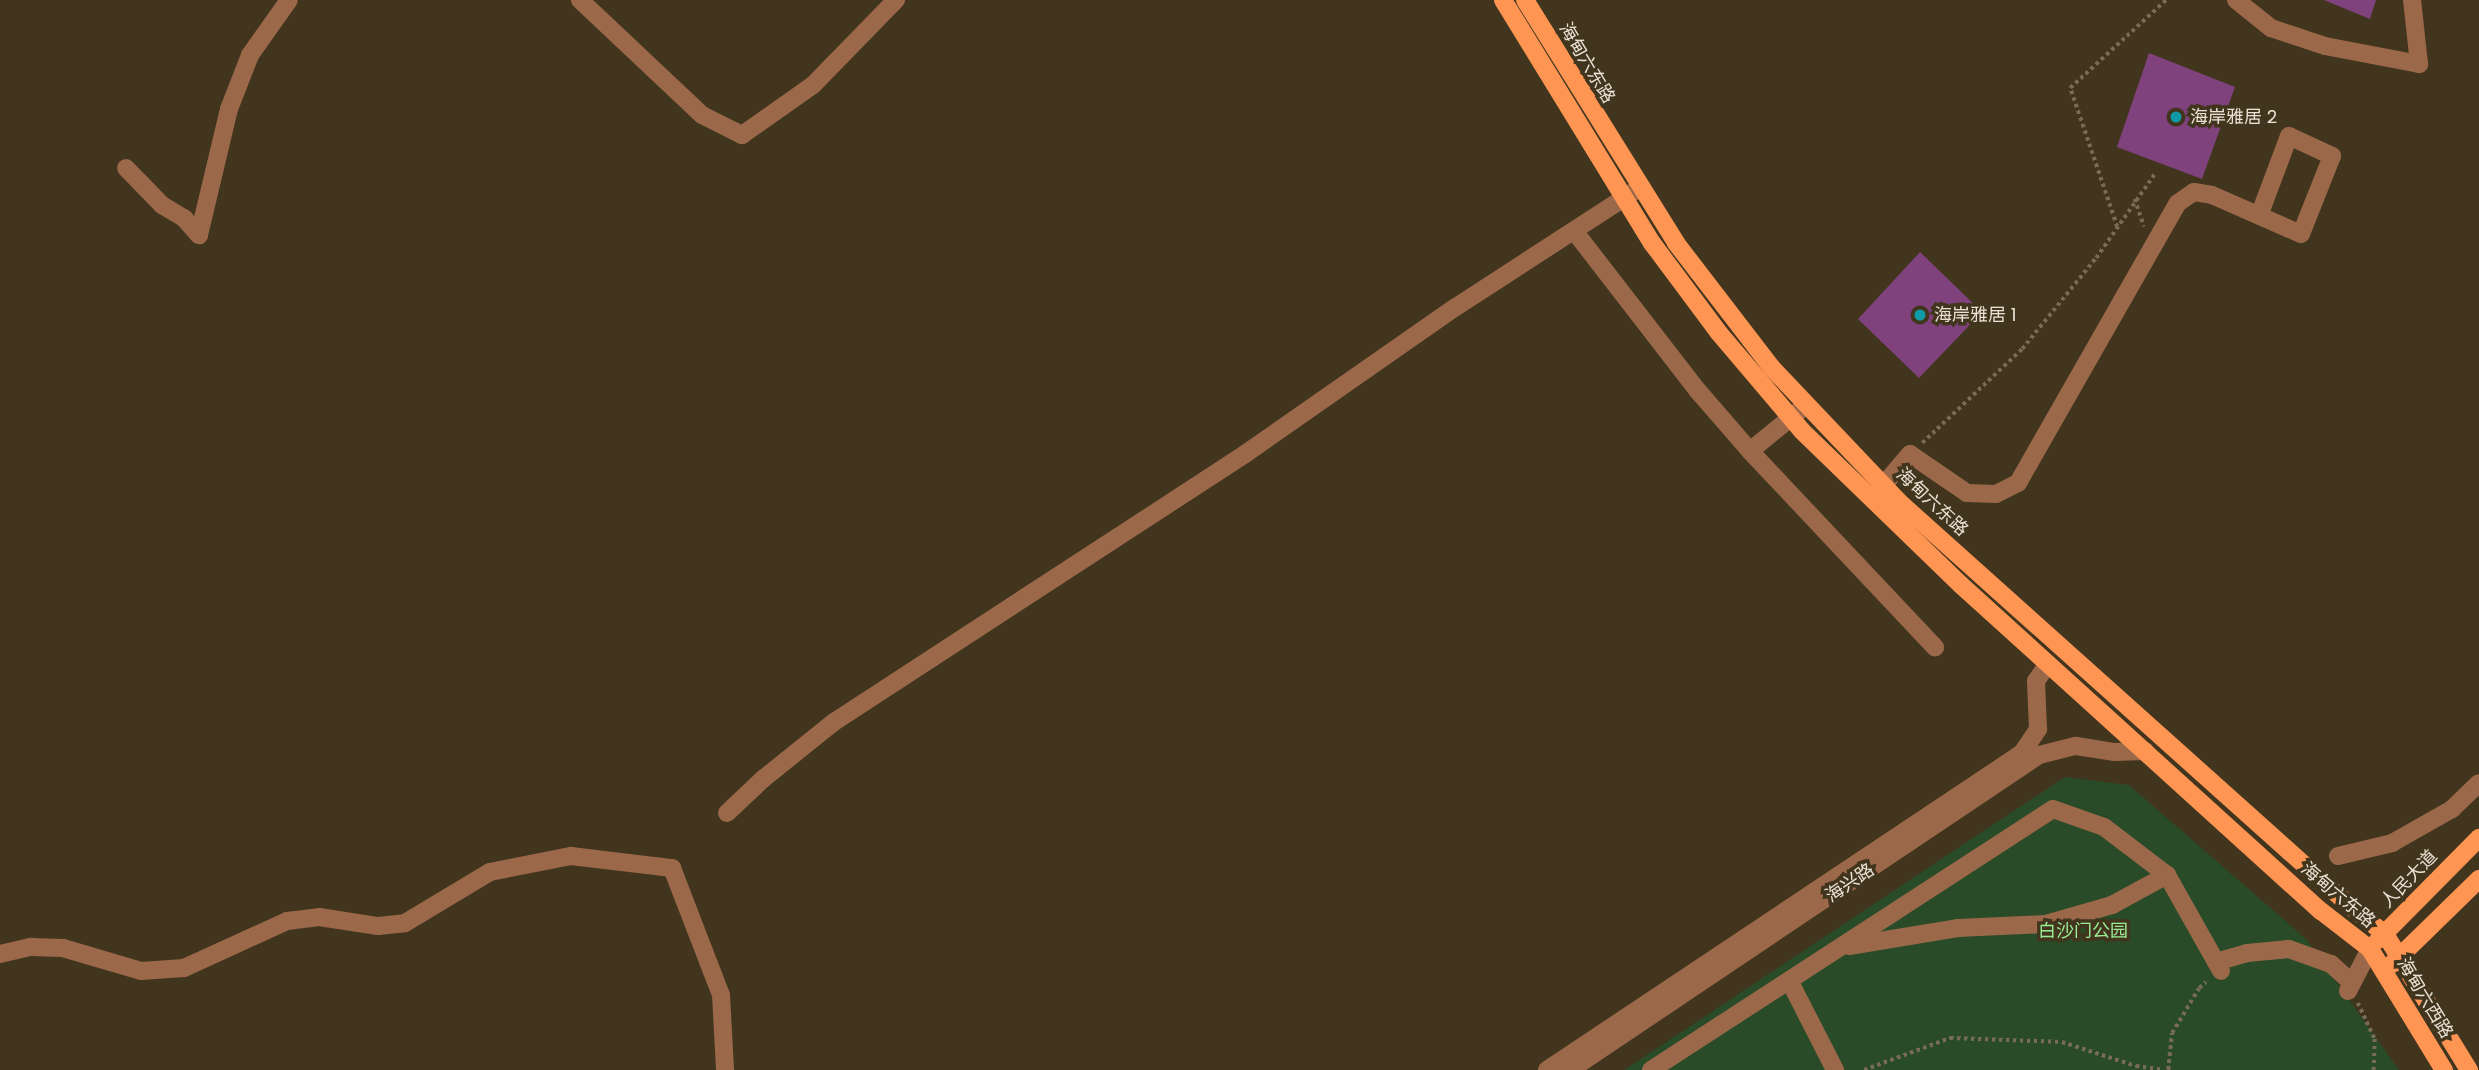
<!DOCTYPE html>
<html>
<head>
<meta charset="utf-8">
<style>
	body { margin:0 }
	#map { position:relative; width:2479px; height:1070px; overflow:hidden; background:#42351e; font-family:Poppins,"Noto Sans SC",sans-serif }
	div>[style] { position:absolute }
	.green>* { inset:0; background:#2a4b28 }
	.building>* { inset:0; background:#7f427d }
	.path>* { height:3.5px; margin-top:-1.75px; transform-origin:0; background:repeating-linear-gradient(90deg,#786c58 0 3.5px,transparent 0 7px) }
	.minor>* { height:18px; margin:-9px; padding:0 9px; transform-origin:9px; border-radius:9px; background:#9b684a }
	.major>* { height:18px; margin:-9px; padding:0 9px; transform-origin:9px; border-radius:9px; background:#fe9553 }
	.dots>* { width:19px; height:19px; translate:-50% -50%; box-sizing:border-box; border:4px solid #42351e; border-radius:50% }
	span { translate:-50% -50%; white-space:nowrap; text-align:center; line-height:1.15; -webkit-text-stroke:7px #42351e; paint-order:stroke }
	.street-label { font-size:18px; color:#eae2d5 }
	.poi-label { font-size:18px; color:#eae2d5 }
	.left { translate:0 -50%; text-align:left }
	.park-label { font-size:18px; color:#98ec93 }
</style>
</head>
<body>
<div id="map">
	<div class="green">
		<i style="clip-path:polygon(2065px 777px,2129px 785px,2306px 939px,2399px 1070px,1624px 1070px)"></i>
	</div>
	<div class="building">
		<i style="clip-path:polygon(2324px 0,2376px 0,2370px 19px)"></i>
		<i style="clip-path:polygon(2149px 53px,2235px 87px,2202px 179px,2117px 147px)"></i>
		<i style="clip-path:polygon(1920px 252px,1982px 312px,1919px 378px,1858px 319px)"></i>
	</div>
	<div class="path">
		<i style="left:2135px;top:199px;width:29px;rotate:72deg"></i>
		<i style="left:2117px;top:227px;width:147px;rotate:-108.7deg"></i>
		<i style="left:2070px;top:88px;width:130px;rotate:-42.5deg"></i>
		<i style="left:1922px;top:443px;width:137px;rotate:-43.2deg"></i>
		<i style="left:2022px;top:349px;width:117px;rotate:-50.9deg"></i>
		<i style="left:2096px;top:258px;width:105px;rotate:-55.1deg"></i>
		<i style="left:2358px;top:1003px;width:40px;rotate:65deg"></i>
		<i style="left:2375px;top:1039px;width:31px;rotate:92deg"></i>
		<i style="left:1864px;top:1070px;width:92px;rotate:-20.4deg"></i>
		<i style="left:1950px;top:1038px;width:112px;rotate:2deg"></i>
		<i style="left:2062px;top:1042px;width:78px;rotate:18deg"></i>
		<i style="left:2136px;top:1066px;width:27px;rotate:8deg"></i>
		<i style="left:2168px;top:1070px;width:37px;rotate:-84deg"></i>
		<i style="left:2172px;top:1033px;width:52px;rotate:-59deg"></i>
		<i style="left:2199px;top:988px;width:9px;rotate:-41deg"></i>
	</div>
	<div class="minor">
		<i style="left:580px;top:0;width:168px;rotate:43.3deg"></i>
		<i style="left:702px;top:115px;width:45px;rotate:26.6deg"></i>
		<i style="left:742px;top:135px;width:87px;rotate:-35.2deg"></i>
		<i style="left:813px;top:85px;width:119px;rotate:-45.7deg"></i>
		<i style="left:2236px;top:0;width:45px;rotate:38.7deg"></i>
		<i style="left:2271px;top:28px;width:57px;rotate:18.4deg"></i>
		<i style="left:2325px;top:46px;width:96px;rotate:10.8deg"></i>
		<i style="left:2419px;top:64px;width:64px;rotate:-96.2deg"></i>
		<i style="left:126px;top:168px;width:52px;rotate:45.8deg"></i>
		<i style="left:162px;top:205px;width:26px;rotate:31deg"></i>
		<i style="left:184px;top:218px;width:23px;rotate:49deg"></i>
		<i style="left:1575px;top:232px;width:201px;rotate:52.3deg"></i>
		<i style="left:1698px;top:391px;width:79px;rotate:49.1deg"></i>
		<i style="left:1750px;top:451px;width:270px;rotate:46.7deg"></i>
		<i style="left:199px;top:235px;width:130px;rotate:-76.6deg"></i>
		<i style="left:229px;top:109px;width:58px;rotate:-68.7deg"></i>
		<i style="left:250px;top:55px;width:67px;rotate:-54.7deg"></i>
		<i style="left:1750px;top:451px;width:72px;rotate:-39.4deg"></i>
		<i style="left:1875px;top:495px;width:54px;rotate:-49.5deg"></i>
		<i style="left:1910px;top:454px;width:69px;rotate:34.4deg"></i>
		<i style="left:1967px;top:493px;width:29px;rotate:2deg"></i>
		<i style="left:1996px;top:494px;width:25px;rotate:-27deg"></i>
		<i style="left:2018px;top:483px;width:322px;rotate:-60.3deg"></i>
		<i style="left:2178px;top:203px;width:19px;rotate:-35deg"></i>
		<i style="left:2194px;top:192px;width:18px;rotate:9deg"></i>
		<i style="left:2212px;top:195px;width:97px;rotate:23.7deg"></i>
		<i style="left:2301px;top:234px;width:84px;rotate:-68.3deg"></i>
		<i style="left:2332px;top:156px;width:47px;rotate:-155.1deg"></i>
		<i style="left:2289px;top:136px;width:85px;rotate:110.6deg"></i>
		<i style="left:727px;top:813px;width:50px;rotate:-43.4deg"></i>
		<i style="left:763px;top:779px;width:91px;rotate:-38.8deg"></i>
		<i style="left:834px;top:722px;width:491px;rotate:-33.1deg"></i>
		<i style="left:1245px;top:454px;width:257px;rotate:-34.9deg"></i>
		<i style="left:1456px;top:307px;width:218px;rotate:-33deg"></i>
		<i style="left:2338px;top:856px;width:56px;rotate:-13.5deg"></i>
		<i style="left:2392px;top:843px;width:69px;rotate:-29.5deg"></i>
		<i style="left:2452px;top:809px;width:37px;rotate:-44deg"></i>
		<i style="left:1849px;top:946px;width:110px;rotate:-9.4deg"></i>
		<i style="left:1958px;top:928px;width:88px;rotate:-2.6deg"></i>
		<i style="left:2046px;top:924px;width:69px;rotate:-16.1deg"></i>
		<i style="left:2112px;top:905px;width:63px;rotate:-28.6deg"></i>
		<i style="left:0;top:954px;width:32px;rotate:-13deg"></i>
		<i style="left:31px;top:947px;width:32px;rotate:2deg"></i>
		<i style="left:63px;top:948px;width:81px;rotate:16.4deg"></i>
		<i style="left:141px;top:971px;width:43px;rotate:-4deg"></i>
		<i style="left:184px;top:968px;width:113px;rotate:-24.5deg"></i>
		<i style="left:287px;top:921px;width:32px;rotate:-7deg"></i>
		<i style="left:319px;top:917px;width:60px;rotate:8.7deg"></i>
		<i style="left:378px;top:926px;width:27px;rotate:-6deg"></i>
		<i style="left:405px;top:923px;width:99px;rotate:-31deg"></i>
		<i style="left:490px;top:872px;width:83px;rotate:-11.2deg"></i>
		<i style="left:571px;top:856px;width:102px;rotate:6.8deg"></i>
		<i style="left:672px;top:868px;width:136px;rotate:68.9deg"></i>
		<i style="left:721px;top:995px;width:75px;rotate:86.9deg"></i>
		<i style="left:2216px;top:962px;width:32px;rotate:-16deg"></i>
		<i style="left:2247px;top:953px;width:42px;rotate:-5.4deg"></i>
		<i style="left:2289px;top:949px;width:45px;rotate:19.7deg"></i>
		<i style="left:2331px;top:964px;width:28px;rotate:42deg"></i>
		<i style="left:1790px;top:982px;width:99px;rotate:62.9deg"></i>
		<i style="left:2348px;top:991px;width:47px;rotate:-62.4deg"></i>
		<i style="left:1547px;top:1070px;width:571px;rotate:-33.72deg"></i>
		<i style="left:2022px;top:753px;width:29px;rotate:-56deg"></i>
		<i style="left:2038px;top:729px;width:48px;rotate:-92.4deg"></i>
		<i style="left:2036px;top:681px;width:21px;rotate:-55deg"></i>
		<i style="left:1570px;top:1070px;width:565px;rotate:-33.89deg"></i>
		<i style="left:2039px;top:755px;width:38px;rotate:-14deg"></i>
		<i style="left:2076px;top:746px;width:38px;rotate:9deg"></i>
		<i style="left:2114px;top:752px;width:31px;rotate:-2deg"></i>
		<i style="left:1651px;top:1070px;width:479px;rotate:-33deg"></i>
		<i style="left:2053px;top:809px;width:54px;rotate:19.4deg"></i>
		<i style="left:2104px;top:827px;width:79px;rotate:37.3deg"></i>
		<i style="left:2167px;top:875px;width:110px;rotate:60.6deg"></i>
	</div>
	<div class="major">
		<i style="left:1503px;top:0;width:285px;rotate:58.5deg"></i>
		<i style="left:1652px;top:243px;width:112px;rotate:53.3deg"></i>
		<i style="left:1719px;top:333px;width:128px;rotate:49.7deg"></i>
		<i style="left:1802px;top:431px;width:221px;rotate:44.1deg"></i>
		<i style="left:1961px;top:585px;width:486px;rotate:42.2deg"></i>
		<i style="left:2321px;top:911px;width:62px;rotate:37.8deg"></i>
		<i style="left:2370px;top:949px;width:142px;rotate:58.6deg"></i>
		<i style="left:1525px;top:0;width:286px;rotate:58.1deg"></i>
		<i style="left:1676px;top:243px;width:158px;rotate:52.5deg"></i>
		<i style="left:1772px;top:368px;width:183px;rotate:46.5deg"></i>
		<i style="left:1898px;top:501px;width:605px;rotate:41.85deg"></i>
		<i style="left:2349px;top:905px;width:46px;rotate:38.9deg"></i>
		<i style="left:2385px;top:934px;width:160px;rotate:58.3deg"></i>
		<i style="left:2378px;top:940px;width:144px;rotate:-45.3deg"></i>
		<i style="left:2392px;top:964px;width:122px;rotate:-44.3deg"></i>
	</div>
	<div class="dots">
		<i style="left:2176px;top:117px;background:#0f9aa8"></i>
		<i style="left:1920px;top:315px;background:#0f9aa8"></i>
	</div>
	<div class="street-label">
		<span style="left:1587px;top:63px;rotate:59deg">海甸六东路</span>
		<span style="left:1932px;top:502px;rotate:43deg">海甸六东路</span>
		<span style="left:2409px;top:879px;rotate:-46deg">人民大道</span>
		<span style="left:1850px;top:883px;rotate:-34deg">海兴路</span>
		<span style="left:2338px;top:895px;rotate:40deg">海甸六东路</span>
		<span style="left:2425px;top:998px;rotate:59deg">海甸六西路</span>
	</div>
	<div class="poi-label">
		<span class="left" style="left:2190px;top:117px">海岸雅居 2</span>
		<span class="left" style="left:1934px;top:315px">海岸雅居 1</span>
	</div>
	<div class="park-label">
		<span style="left:2083px;top:931px">白沙门公园</span>
	</div>
</div>
</body>
</html>
